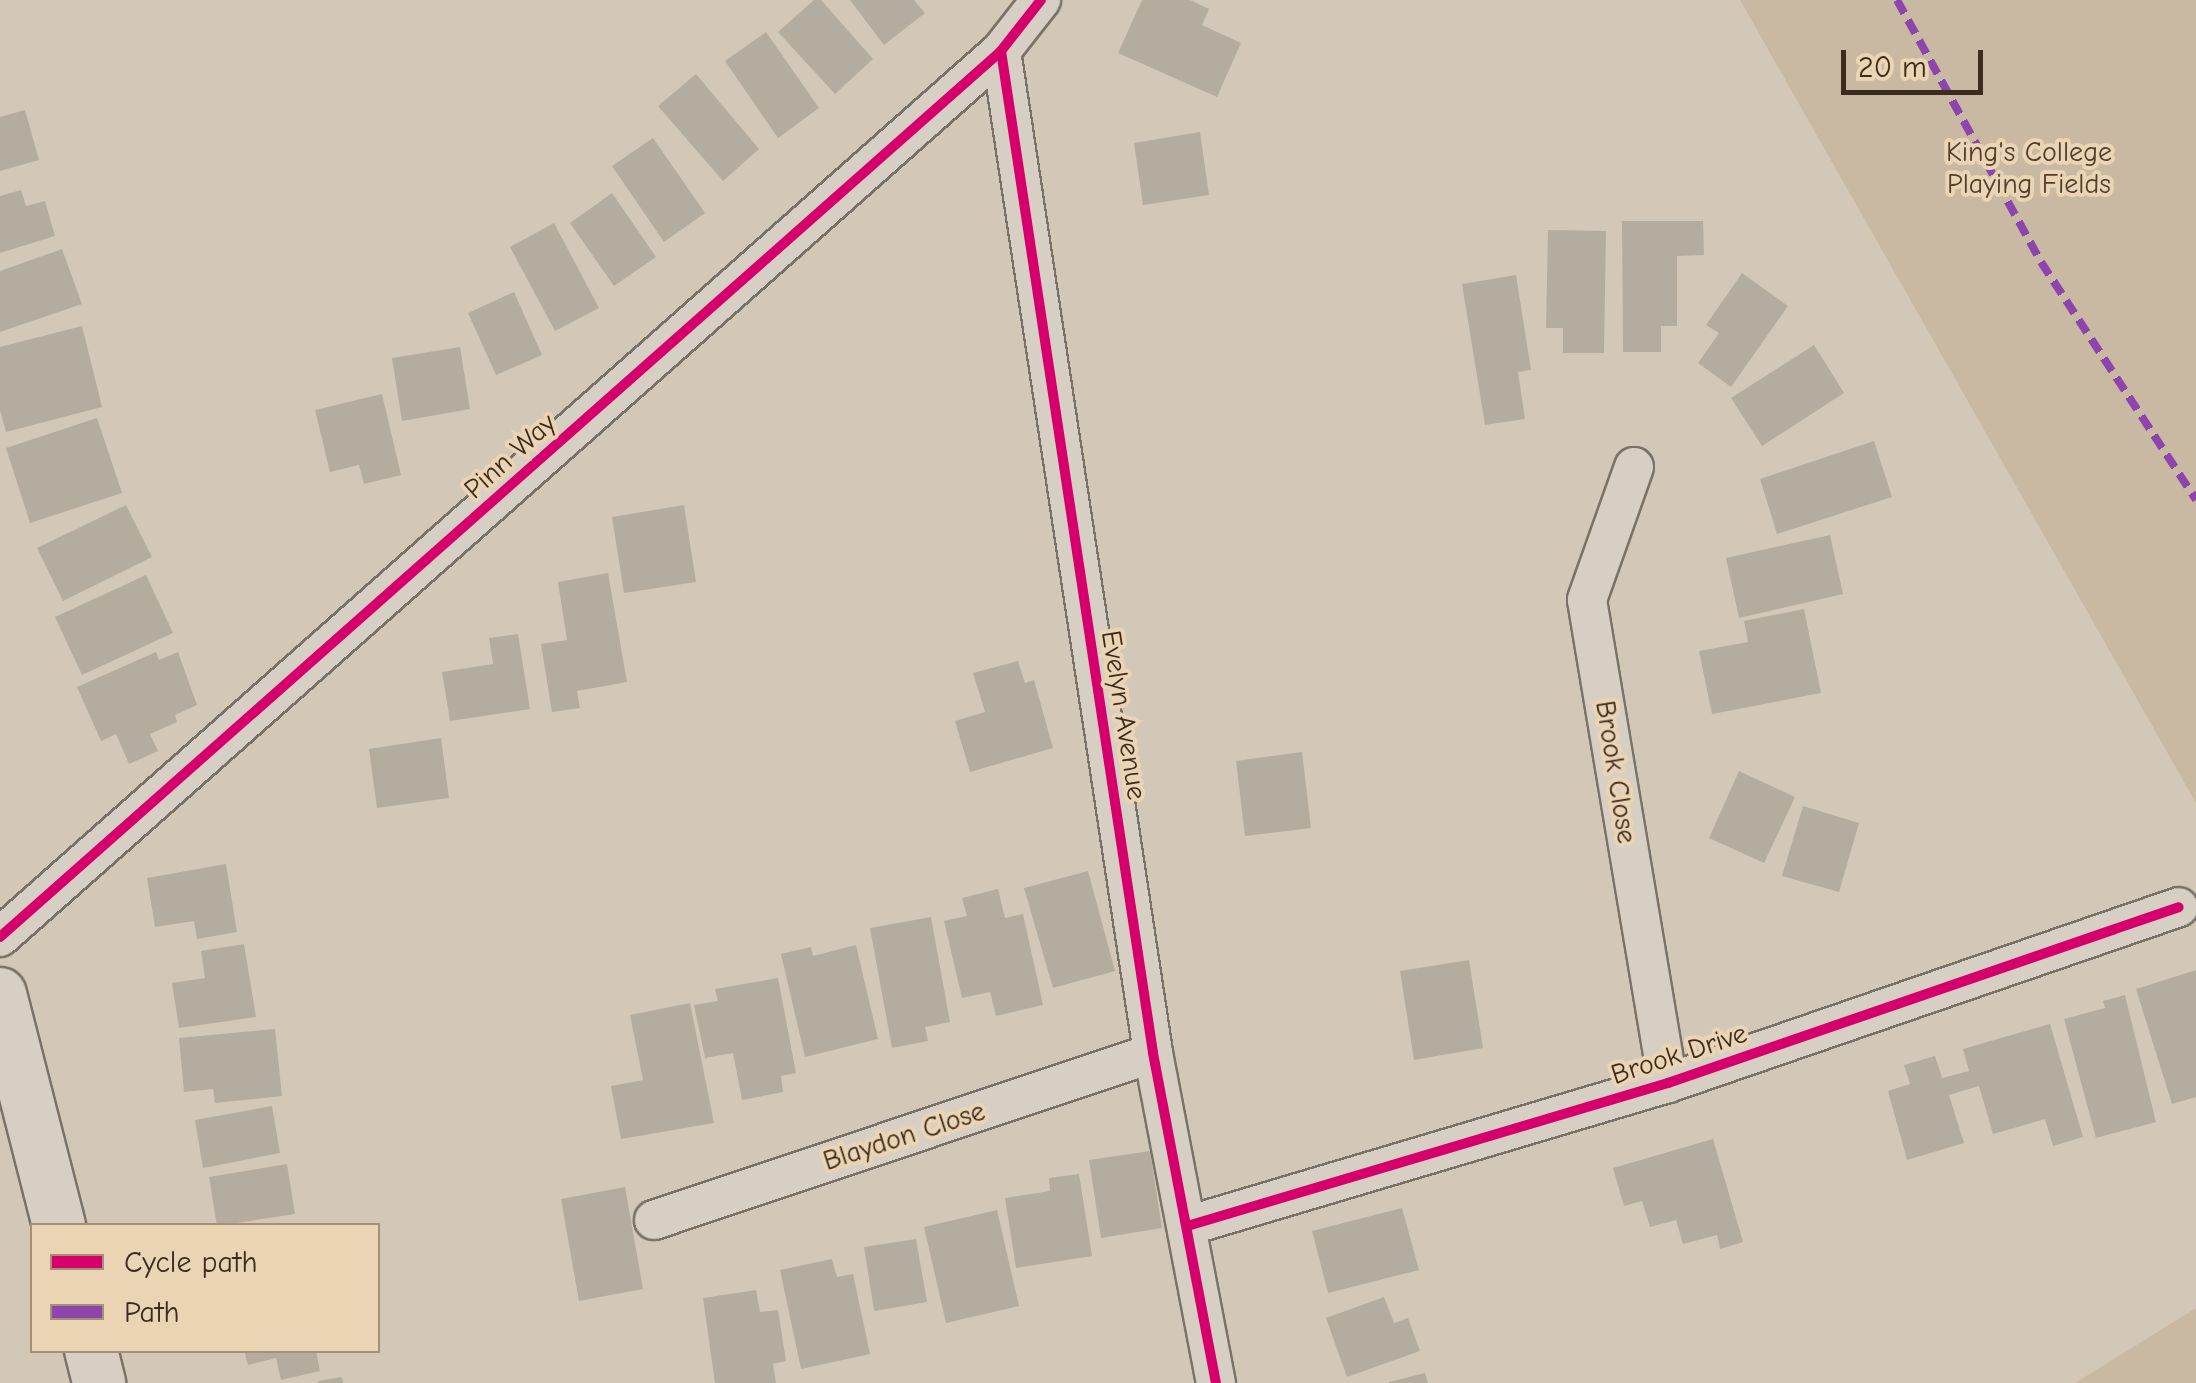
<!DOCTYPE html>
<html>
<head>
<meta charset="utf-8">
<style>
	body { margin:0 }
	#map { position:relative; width:2196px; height:1383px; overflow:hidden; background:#d3c8b7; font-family:"Comic Neue",sans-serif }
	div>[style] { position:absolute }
	.green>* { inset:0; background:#c9b9a2 }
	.building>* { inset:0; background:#b5aca0 }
	.roads { filter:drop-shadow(2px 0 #7a7268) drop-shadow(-2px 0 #7a7268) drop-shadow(0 2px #7a7268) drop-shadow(0 -2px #7a7268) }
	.street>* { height:38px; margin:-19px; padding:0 19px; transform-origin:19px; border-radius:19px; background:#d7cfc3 }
	.secondary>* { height:52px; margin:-26px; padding:0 26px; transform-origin:26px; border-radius:26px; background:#d7cfc3 }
	.quiet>* { height:8px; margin-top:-4px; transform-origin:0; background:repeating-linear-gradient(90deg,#8e44ad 0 15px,transparent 0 23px) }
	.cycleway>* { height:10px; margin:-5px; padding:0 5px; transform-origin:5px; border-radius:5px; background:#d6006c }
	span { translate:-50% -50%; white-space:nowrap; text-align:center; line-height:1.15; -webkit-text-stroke:8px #ead4b3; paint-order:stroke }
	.park-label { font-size:28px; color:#4f3e2f }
	.street-label { font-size:28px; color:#3b2a1e }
	.legend { position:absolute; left:30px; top:1223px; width:350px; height:130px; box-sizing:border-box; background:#ead4b3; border:2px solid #a49077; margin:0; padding:12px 18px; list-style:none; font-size:30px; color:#3b2a1e }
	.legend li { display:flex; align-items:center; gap:20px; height:50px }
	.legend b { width:50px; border:2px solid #a49077 }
	.scale { position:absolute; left:1841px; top:50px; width:142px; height:45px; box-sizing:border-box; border:5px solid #3b2a1e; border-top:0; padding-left:12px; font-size:30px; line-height:35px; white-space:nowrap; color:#3b2a1e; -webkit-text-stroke:8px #ead4b3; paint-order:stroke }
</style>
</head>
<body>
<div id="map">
	<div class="green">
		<i style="clip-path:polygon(1740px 0,2196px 0,2196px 803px)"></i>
		<i style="clip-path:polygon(2196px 1308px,2196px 1383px,2075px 1383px)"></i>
	</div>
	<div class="building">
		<i style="clip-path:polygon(814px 0,821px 0,873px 59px,835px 94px,778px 32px)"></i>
		<i style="clip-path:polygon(850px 0,914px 0,925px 13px,884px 45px)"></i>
		<i style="clip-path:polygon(1142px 0,1190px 0,1209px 9px,1202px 25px,1241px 43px,1217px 97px,1118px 53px)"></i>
		<i style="clip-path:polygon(766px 32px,819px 108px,778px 138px,725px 61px)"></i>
		<i style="clip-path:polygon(696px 74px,759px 149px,723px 181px,658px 106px)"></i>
		<i style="clip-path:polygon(25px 110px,39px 160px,0 171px,0 117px)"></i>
		<i style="clip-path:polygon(1200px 132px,1209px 195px,1143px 205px,1134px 143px)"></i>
		<i style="clip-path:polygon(653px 138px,705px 213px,664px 242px,612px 166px)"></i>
		<i style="clip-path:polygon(21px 190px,26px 206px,45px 201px,55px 236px,0 253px,0 196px)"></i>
		<i style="clip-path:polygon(612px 193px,656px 257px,614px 286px,570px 223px)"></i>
		<i style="clip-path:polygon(1622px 221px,1703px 221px,1704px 255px,1677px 256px,1677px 326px,1661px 326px,1661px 352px,1623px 352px)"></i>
		<i style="clip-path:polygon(554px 223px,599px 308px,555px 331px,510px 247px)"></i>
		<i style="clip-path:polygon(1548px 230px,1606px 231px,1604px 353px,1563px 353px,1563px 328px,1546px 328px)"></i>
		<i style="clip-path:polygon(62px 249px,82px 304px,0 332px,0 271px)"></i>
		<i style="clip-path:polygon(1742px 273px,1788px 306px,1731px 387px,1698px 363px,1719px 333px,1706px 325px)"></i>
		<i style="clip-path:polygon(1516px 275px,1531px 370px,1518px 372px,1525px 419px,1485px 425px,1462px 284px)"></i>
		<i style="clip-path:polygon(514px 292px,542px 355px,496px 375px,468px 313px)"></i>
		<i style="clip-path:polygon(82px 326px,102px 407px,6px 432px,0 410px,0 347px)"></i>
		<i style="clip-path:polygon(1814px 345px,1844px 393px,1762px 446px,1731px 398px)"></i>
		<i style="clip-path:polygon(460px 347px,470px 409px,402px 421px,392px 358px)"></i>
		<i style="clip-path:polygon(382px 394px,401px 475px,364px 484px,359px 465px,330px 472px,315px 410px)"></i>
		<i style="clip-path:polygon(97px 418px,122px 493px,30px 523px,6px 448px)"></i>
		<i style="clip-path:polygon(1874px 441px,1892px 497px,1777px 534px,1760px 479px)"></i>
		<i style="clip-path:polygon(126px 505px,152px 557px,63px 601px,37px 548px)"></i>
		<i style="clip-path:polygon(684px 505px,696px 582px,624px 593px,612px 517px)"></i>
		<i style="clip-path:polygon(1830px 535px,1843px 594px,1739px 618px,1726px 558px)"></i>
		<i style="clip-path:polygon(608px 573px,627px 682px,577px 691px,580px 708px,552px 712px,541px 644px,567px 640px,558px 582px)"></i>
		<i style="clip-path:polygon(146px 575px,173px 633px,82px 675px,55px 617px)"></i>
		<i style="clip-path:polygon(1804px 609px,1821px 693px,1712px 714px,1699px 651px,1748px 642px,1744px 621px)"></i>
		<i style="clip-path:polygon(518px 634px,530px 709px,450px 721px,442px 672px,493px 664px,489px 638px)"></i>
		<i style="clip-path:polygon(156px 652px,159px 660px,178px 652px,197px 705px,175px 715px,177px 722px,150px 734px,158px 751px,129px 764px,116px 734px,101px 741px,77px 687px)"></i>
		<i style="clip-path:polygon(1018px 661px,1025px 683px,1034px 680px,1053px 748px,970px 772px,955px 721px,985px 712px,973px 673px)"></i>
		<i style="clip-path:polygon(441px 738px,449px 798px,377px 808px,369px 749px)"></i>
		<i style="clip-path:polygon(1302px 752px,1311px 828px,1245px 836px,1236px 761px)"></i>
		<i style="clip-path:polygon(1739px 771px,1795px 797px,1764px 863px,1709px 838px)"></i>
		<i style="clip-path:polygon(1803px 806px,1859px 823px,1839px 892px,1782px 876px)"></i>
		<i style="clip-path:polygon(226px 864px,237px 932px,197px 939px,194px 921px,155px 927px,147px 878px)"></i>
		<i style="clip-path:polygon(1088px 871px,1115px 971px,1053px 988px,1024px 888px)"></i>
		<i style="clip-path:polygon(998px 889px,1005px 918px,1023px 914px,1043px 1005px,996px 1016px,990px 992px,962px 998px,944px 921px,967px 916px,962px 898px)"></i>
		<i style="clip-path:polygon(931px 917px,950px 1022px,925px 1027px,928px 1041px,892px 1048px,870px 928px)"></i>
		<i style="clip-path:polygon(244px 944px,256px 1017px,179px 1028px,172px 983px,205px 978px,201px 951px)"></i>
		<i style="clip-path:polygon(856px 945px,878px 1039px,805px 1057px,781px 954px,811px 947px,813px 956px)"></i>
		<i style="clip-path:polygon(1469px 960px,1483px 1048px,1414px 1060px,1400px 971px)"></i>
		<i style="clip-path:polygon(2196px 970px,2196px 1097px,2172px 1104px,2136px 989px)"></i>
		<i style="clip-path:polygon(778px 978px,796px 1073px,781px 1076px,783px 1092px,742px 1100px,733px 1053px,705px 1058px,694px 1005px,718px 1001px,715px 989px)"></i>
		<i style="clip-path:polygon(2125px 995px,2156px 1122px,2096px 1138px,2064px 1019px,2105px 1008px,2103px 1001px)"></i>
		<i style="clip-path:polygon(690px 1003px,714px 1123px,621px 1139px,611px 1086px,643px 1080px,630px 1015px)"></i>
		<i style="clip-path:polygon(2050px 1024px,2083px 1137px,2053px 1146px,2045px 1119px,1993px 1134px,1979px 1086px,1949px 1095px,1964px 1143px,1907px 1160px,1888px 1091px,1910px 1084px,1904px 1065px,1935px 1056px,1942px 1078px,1969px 1071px,1963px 1049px)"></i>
		<i style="clip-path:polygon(275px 1029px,282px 1096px,215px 1103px,213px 1089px,184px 1092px,179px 1038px)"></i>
		<i style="clip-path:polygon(272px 1106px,280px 1153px,203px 1168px,195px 1120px)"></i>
		<i style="clip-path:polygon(1713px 1139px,1743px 1242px,1720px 1249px,1717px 1235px,1683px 1244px,1676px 1220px,1650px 1227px,1642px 1201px,1624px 1206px,1613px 1168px)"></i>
		<i style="clip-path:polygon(1150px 1151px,1162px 1228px,1101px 1238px,1089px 1160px)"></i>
		<i style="clip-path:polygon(287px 1164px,295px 1214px,217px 1226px,209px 1177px)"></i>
		<i style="clip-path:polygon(1079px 1174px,1092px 1256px,1016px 1268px,1005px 1198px,1050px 1191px,1049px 1178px)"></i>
		<i style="clip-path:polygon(625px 1187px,643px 1289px,579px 1301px,561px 1199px)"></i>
		<i style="clip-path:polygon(1402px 1208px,1419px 1270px,1328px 1293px,1312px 1231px)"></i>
		<i style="clip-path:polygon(997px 1210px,1019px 1306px,946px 1323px,924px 1227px)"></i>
		<i style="clip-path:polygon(916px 1239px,927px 1302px,874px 1311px,864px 1247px)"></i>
		<i style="clip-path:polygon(832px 1259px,837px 1277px,853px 1274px,870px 1354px,801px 1369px,780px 1270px)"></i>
		<i style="clip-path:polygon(756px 1290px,760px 1312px,778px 1310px,786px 1361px,773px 1364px,776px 1383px,715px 1383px,703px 1298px)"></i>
		<i style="clip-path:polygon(1384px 1297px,1394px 1323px,1408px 1318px,1420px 1351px,1347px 1377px,1326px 1318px)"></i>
		<i style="clip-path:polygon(244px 1350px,316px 1350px,320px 1371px,281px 1380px,276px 1358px,248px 1365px)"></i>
		<i style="clip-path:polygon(1425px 1373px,1428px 1383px,1389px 1383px,1389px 1382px)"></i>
		<i style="clip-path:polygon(342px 1377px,343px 1383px,318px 1383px,318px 1381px)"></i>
	</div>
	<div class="roads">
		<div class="street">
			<i style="left:1001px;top:51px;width:1013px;rotate:81.37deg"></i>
			<i style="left:1153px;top:1053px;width:336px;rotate:79.2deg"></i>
			<i style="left:1634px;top:467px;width:141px;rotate:109.5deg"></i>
			<i style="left:1587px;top:600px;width:490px;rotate:80.5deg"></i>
			<i style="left:0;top:937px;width:1337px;rotate:-41.51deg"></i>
			<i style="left:1001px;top:51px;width:65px;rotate:-51.9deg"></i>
			<i style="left:654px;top:1220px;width:526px;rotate:-18.5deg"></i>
			<i style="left:1187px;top:1226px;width:502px;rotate:-16.56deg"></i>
			<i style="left:1668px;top:1083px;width:540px;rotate:-19deg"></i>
		</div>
		<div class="secondary">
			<i style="left:0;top:994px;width:239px;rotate:75.7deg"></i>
			<i style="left:91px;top:1350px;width:34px;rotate:76deg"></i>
		</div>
	</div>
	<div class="quiet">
		<i style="left:1897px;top:0;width:299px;rotate:61.2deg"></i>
		<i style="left:2041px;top:262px;width:284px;rotate:56.9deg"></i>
	</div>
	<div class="cycleway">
		<i style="left:1001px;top:51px;width:1013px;rotate:81.37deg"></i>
		<i style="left:1153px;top:1053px;width:336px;rotate:79.2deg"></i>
		<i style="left:0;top:937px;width:1337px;rotate:-41.51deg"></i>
		<i style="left:1001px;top:51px;width:65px;rotate:-51.9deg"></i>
		<i style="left:1187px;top:1226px;width:502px;rotate:-16.56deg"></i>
		<i style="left:1668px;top:1083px;width:540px;rotate:-19deg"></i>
	</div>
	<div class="park-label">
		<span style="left:2029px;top:168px">King's College<br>Playing Fields</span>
	</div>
	<div class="street-label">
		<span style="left:510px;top:456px;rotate:-42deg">Pinn Way</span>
		<span style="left:1124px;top:715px;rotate:81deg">Evelyn Avenue</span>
		<span style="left:1616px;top:772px;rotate:81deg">Brook Close</span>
		<span style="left:1679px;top:1054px;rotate:-18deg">Brook Drive</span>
		<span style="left:904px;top:1136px;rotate:-18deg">Blaydon Close</span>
	</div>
	<ul class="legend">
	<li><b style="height:12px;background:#d6006c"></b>Cycle path</li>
	<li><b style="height:12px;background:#8e44ad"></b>Path</li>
	</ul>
	<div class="scale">20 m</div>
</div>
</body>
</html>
